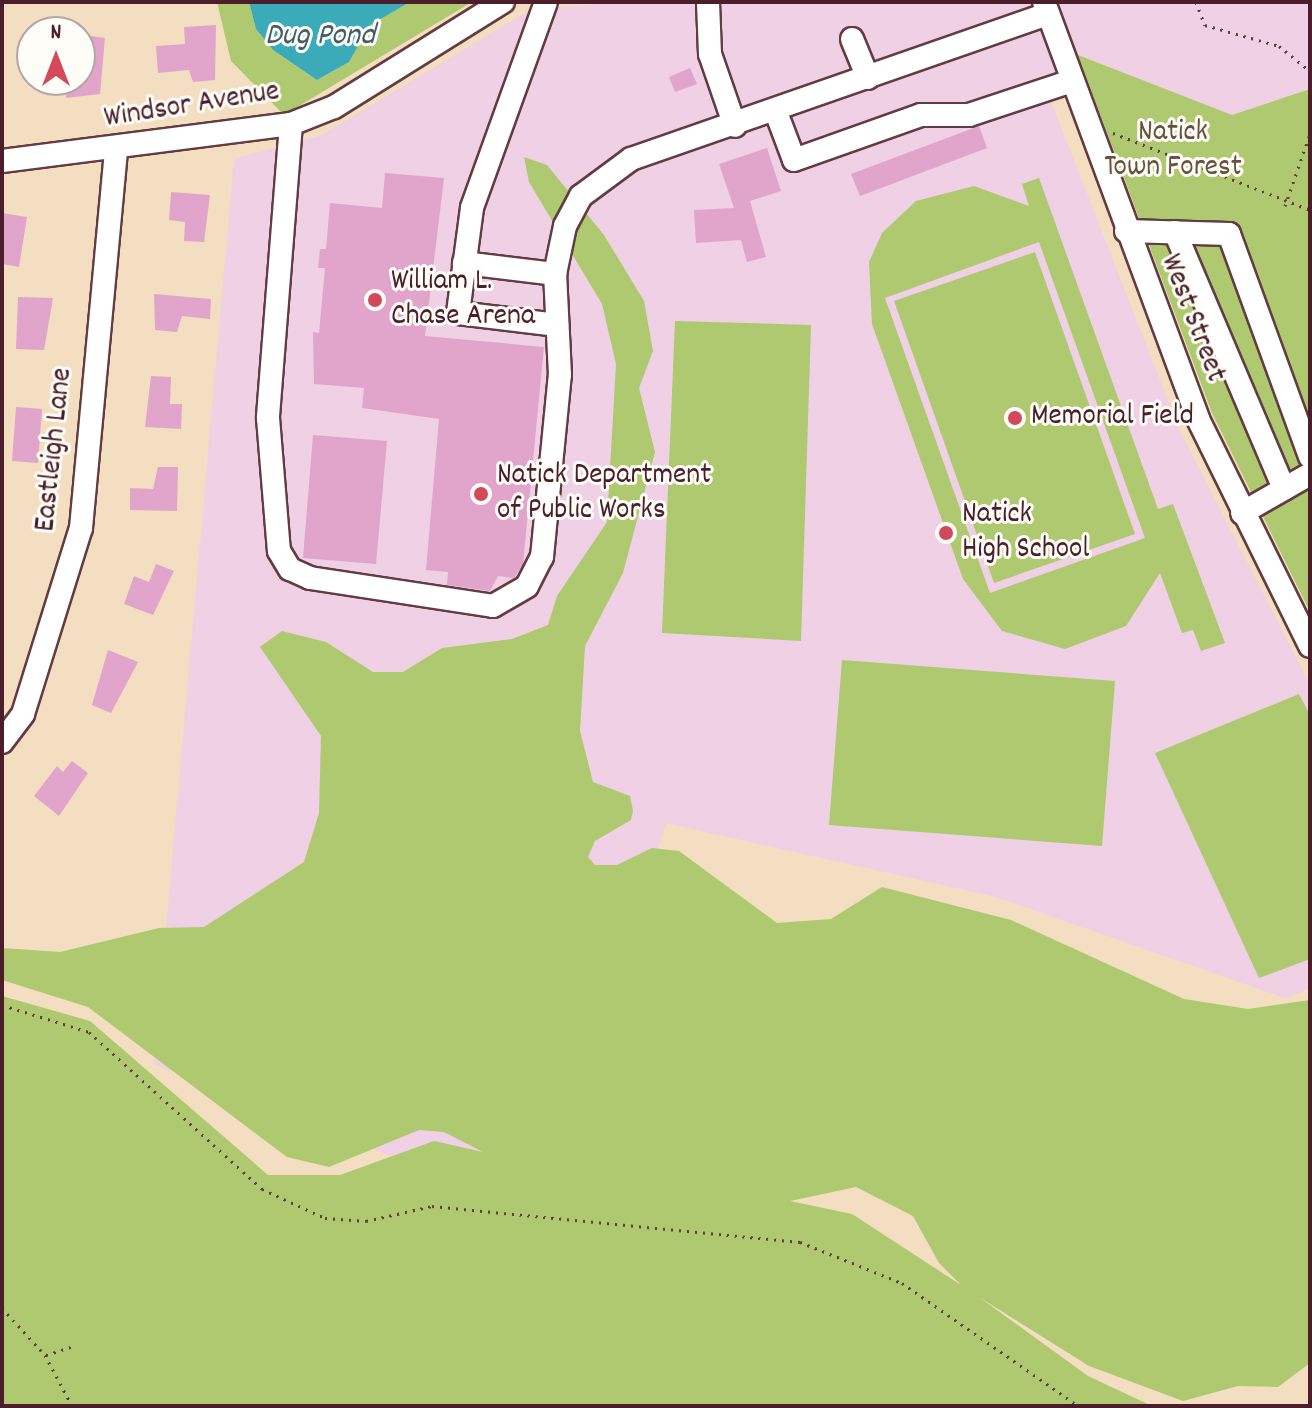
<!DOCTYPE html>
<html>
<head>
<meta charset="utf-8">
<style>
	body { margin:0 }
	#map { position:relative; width:1312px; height:1408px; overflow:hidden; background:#f3dec1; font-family:Dekko,sans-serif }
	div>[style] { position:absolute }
	.built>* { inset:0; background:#efd0e5 }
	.green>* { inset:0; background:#aec96f }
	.water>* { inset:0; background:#3baab9 }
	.building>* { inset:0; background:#e1a5cb }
	.path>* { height:3px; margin-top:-1.5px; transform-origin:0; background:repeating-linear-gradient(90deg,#633c42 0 2px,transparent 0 8px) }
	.roads { filter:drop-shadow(2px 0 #633c42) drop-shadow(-2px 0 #633c42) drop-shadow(0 2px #633c42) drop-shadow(0 -2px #633c42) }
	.minor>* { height:22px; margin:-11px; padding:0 11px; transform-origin:11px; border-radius:11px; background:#fff }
	.dots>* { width:22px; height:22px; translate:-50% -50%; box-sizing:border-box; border:4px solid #fdfcf7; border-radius:50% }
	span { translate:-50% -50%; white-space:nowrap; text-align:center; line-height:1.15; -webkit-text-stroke:6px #fdfcf7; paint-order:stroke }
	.street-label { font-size:30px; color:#4a1f2b }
	.park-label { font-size:30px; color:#68523f }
	.poi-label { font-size:30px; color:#4a1f2b }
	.left { translate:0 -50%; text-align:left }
	.water-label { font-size:32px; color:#435e6b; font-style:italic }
	.frame { position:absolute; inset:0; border:4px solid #4a1f2b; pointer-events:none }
	.north { position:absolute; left:16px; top:16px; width:80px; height:80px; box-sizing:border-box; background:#fdfcf7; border:2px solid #b5a4a5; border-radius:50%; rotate:0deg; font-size:22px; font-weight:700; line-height:32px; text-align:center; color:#4a1f2b }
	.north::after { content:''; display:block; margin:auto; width:28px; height:36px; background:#d1495b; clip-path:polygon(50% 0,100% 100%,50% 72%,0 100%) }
</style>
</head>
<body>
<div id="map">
	<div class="built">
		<i style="clip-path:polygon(625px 2px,1310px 2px,1310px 89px,1232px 115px,1078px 55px,1043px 81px,1180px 431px,1310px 685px,1310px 989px,1285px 998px,996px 897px,666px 823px,540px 1214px,154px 1064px,234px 159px,322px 135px,531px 9px)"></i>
	</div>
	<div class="green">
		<i style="clip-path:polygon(217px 2px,249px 2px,256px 29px,273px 50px,317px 80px,349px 62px,369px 25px,410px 2px,472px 2px,284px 115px,231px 61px)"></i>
		<i style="clip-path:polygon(1078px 55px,1232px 115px,1310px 89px,1310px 612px,1212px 413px)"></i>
		<i style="clip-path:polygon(evenodd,524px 157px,547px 165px,604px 235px,644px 301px,653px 351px,639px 388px,655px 452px,623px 573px,585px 646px,580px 731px,593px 782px,630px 796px,633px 811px,631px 820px,595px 841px,588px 857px,595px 865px,617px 865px,652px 848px,679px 851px,777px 923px,831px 919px,882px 887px,1011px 920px,1184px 999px,1248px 1009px,1310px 1000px,1310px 1363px,1278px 1387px,1238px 1386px,1183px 1401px,1089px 1366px,979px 1297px,1088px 1376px,1152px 1406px,2px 1406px,2px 996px,90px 1021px,268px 1175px,340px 1175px,434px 1141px,483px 1152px,444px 1132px,419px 1130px,329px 1167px,287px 1157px,88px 1007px,2px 980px,2px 948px,60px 952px,159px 928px,204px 927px,304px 862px,319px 813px,321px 736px,260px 647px,282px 631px,326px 642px,373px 672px,403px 672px,442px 648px,512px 639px,548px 625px,557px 596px,607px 522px,616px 364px,602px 304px,529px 182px,524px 157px,856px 1187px,913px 1216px,939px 1263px,961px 1285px,852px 1214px,790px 1201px,856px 1187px)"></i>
		<i style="clip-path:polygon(evenodd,1039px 178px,1158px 509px,1173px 504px,1225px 643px,1201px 651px,1193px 630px,1182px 633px,1160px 573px,1126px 626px,1065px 649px,1002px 631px,963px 579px,872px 324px,869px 262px,882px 233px,916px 201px,974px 186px,1029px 206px,1022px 184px,1039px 178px,1039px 242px,1145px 538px,990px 593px,885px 298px,1039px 242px)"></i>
		<i style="clip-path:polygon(1035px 252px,1135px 534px,994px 583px,894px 301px)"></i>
		<i style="clip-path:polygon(675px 321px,811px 325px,801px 641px,662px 633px)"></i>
		<i style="clip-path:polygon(842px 660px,1115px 681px,1102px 846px,829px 825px)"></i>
		<i style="clip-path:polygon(1299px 694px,1310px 715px,1310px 959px,1259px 978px,1155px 753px)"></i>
	</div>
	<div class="water">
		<i style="clip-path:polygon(249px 2px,410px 2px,370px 25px,349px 62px,317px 80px,273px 50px,256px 29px)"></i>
	</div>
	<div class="building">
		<i style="clip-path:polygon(216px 25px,215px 80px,193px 82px,189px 70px,158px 73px,156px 46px,185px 44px,184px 27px)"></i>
		<i style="clip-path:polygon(84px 35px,105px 38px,100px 94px,66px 98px,68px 80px,80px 80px)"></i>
		<i style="clip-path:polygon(690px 68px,697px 84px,675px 92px,669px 77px)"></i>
		<i style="clip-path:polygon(979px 126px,987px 148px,860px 196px,851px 174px)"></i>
		<i style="clip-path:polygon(767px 148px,781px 191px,750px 201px,766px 257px,747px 262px,741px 240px,696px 243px,694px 210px,734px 208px,719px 164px)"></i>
		<i style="clip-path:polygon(385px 173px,444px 178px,425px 336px,544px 347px,523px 564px,514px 578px,498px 576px,490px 591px,447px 585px,448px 572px,426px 570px,439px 419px,362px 408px,364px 388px,314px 384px,313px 332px,319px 333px,325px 268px,318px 268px,320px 249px,326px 249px,330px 203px,382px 208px)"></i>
		<i style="clip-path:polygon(171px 192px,210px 195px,204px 242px,184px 241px,185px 222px,169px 220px)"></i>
		<i style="clip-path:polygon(2px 213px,27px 217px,19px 267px,2px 264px)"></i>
		<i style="clip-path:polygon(154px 294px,211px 299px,210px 319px,182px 316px,177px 332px,155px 330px)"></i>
		<i style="clip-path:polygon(18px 297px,53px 298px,44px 350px,16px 349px)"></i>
		<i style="clip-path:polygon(151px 376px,171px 377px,170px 404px,182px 404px,181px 429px,145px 427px)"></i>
		<i style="clip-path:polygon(16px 407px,42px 409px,38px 463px,12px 461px)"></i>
		<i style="clip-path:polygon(313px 435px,387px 441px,376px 564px,303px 558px)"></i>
		<i style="clip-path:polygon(158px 467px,178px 467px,177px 511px,130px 510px,130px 488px,153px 489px)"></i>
		<i style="clip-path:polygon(156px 564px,174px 571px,153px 615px,124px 604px,134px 576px,149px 582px)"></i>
		<i style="clip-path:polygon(108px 650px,138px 662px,111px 713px,92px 705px)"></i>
		<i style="clip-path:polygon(72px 761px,88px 773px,59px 816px,34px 796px,57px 766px,63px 772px)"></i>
	</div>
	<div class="path">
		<i style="left:1196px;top:2px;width:25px;rotate:69deg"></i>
		<i style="left:1205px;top:25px;width:77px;rotate:15.8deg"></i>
		<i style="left:1279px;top:46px;width:40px;rotate:39deg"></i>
		<i style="left:1113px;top:133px;width:212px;rotate:21.3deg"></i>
		<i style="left:1285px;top:206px;width:76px;rotate:-70.9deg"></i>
		<i style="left:2px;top:1005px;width:91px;rotate:17.2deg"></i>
		<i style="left:89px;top:1032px;width:234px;rotate:42.2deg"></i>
		<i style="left:262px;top:1189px;width:69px;rotate:24.7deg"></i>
		<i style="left:325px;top:1218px;width:41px;rotate:4.2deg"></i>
		<i style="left:366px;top:1221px;width:68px;rotate:-12.8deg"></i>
		<i style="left:432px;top:1206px;width:370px;rotate:5.6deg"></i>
		<i style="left:800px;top:1242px;width:110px;rotate:21.9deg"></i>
		<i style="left:902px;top:1283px;width:215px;rotate:34.9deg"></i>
		<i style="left:2px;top:1308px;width:64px;rotate:47.5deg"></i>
		<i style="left:45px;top:1355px;width:58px;rotate:62.1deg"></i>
		<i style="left:46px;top:1355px;width:28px;rotate:-18deg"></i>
	</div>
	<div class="roads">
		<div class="minor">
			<i style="left:546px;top:2px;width:219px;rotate:109.8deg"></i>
			<i style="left:472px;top:208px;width:106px;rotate:97.6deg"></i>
			<i style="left:458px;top:313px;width:100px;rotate:6.9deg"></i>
			<i style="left:708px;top:2px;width:52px;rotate:87.8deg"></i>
			<i style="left:710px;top:54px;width:76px;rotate:70.9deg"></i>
			<i style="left:1044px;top:2px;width:445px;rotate:69.7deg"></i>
			<i style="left:1198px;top:419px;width:253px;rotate:63.7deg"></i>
			<i style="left:852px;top:39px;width:42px;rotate:67.7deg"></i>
			<i style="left:776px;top:112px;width:51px;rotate:69.4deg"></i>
			<i style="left:794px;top:160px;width:135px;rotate:-19.5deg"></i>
			<i style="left:921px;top:115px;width:48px"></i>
			<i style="left:969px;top:115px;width:105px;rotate:-18.3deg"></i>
			<i style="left:291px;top:124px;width:295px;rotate:94.5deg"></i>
			<i style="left:268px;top:418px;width:133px;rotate:85.3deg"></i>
			<i style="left:279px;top:551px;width:21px;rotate:59deg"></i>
			<i style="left:290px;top:569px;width:22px;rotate:24deg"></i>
			<i style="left:310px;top:578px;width:185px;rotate:8.7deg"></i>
			<i style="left:493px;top:606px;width:39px;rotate:-30deg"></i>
			<i style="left:527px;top:586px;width:33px;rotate:-63deg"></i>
			<i style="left:542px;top:557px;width:183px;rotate:-84.4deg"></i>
			<i style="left:560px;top:375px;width:101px;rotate:-92.8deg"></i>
			<i style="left:555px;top:274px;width:49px;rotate:-78.2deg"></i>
			<i style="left:565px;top:226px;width:34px;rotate:-62deg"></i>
			<i style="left:581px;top:196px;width:62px;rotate:-36.5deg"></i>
			<i style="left:631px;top:159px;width:441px;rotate:-19.2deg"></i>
			<i style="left:2px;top:161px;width:291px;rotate:-7.3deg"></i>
			<i style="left:291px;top:124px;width:46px;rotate:-21.6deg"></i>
			<i style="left:334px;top:107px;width:199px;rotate:-31.9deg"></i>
			<i style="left:1126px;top:231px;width:103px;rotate:1.7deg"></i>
			<i style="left:1229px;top:234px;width:237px;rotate:70deg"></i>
			<i style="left:1175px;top:232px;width:279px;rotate:67deg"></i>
			<i style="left:464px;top:263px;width:92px;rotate:6.9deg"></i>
			<i style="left:1242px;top:513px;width:78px;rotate:-29.8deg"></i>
			<i style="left:2px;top:742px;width:35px;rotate:-53deg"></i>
			<i style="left:23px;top:714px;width:195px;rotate:-72.7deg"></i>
			<i style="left:81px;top:528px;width:380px;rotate:-84.7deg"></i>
		</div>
	</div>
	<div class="dots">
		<i style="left:375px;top:300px;background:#d1495b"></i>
		<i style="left:1015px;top:418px;background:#d1495b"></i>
		<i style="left:481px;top:494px;background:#d1495b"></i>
		<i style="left:946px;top:533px;background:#d1495b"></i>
	</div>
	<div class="street-label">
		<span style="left:192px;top:107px;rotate:-9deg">Windsor Avenue</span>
		<span style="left:1191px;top:319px;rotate:69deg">West Street</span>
		<span style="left:56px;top:450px;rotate:-84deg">Eastleigh Lane</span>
	</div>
	<div class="park-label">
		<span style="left:1173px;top:151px">Natick<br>Town Forest</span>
	</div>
	<div class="poi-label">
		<span class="left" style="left:391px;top:300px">William L.<br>Chase Arena</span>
		<span class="left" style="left:1031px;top:418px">Memorial Field</span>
		<span class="left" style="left:497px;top:494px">Natick Department<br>of Public Works</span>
		<span class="left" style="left:962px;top:533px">Natick<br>High School</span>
	</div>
	<div class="water-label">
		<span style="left:320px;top:37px">Dug Pond</span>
	</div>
	<div class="frame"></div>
	<div class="north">N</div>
</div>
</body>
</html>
